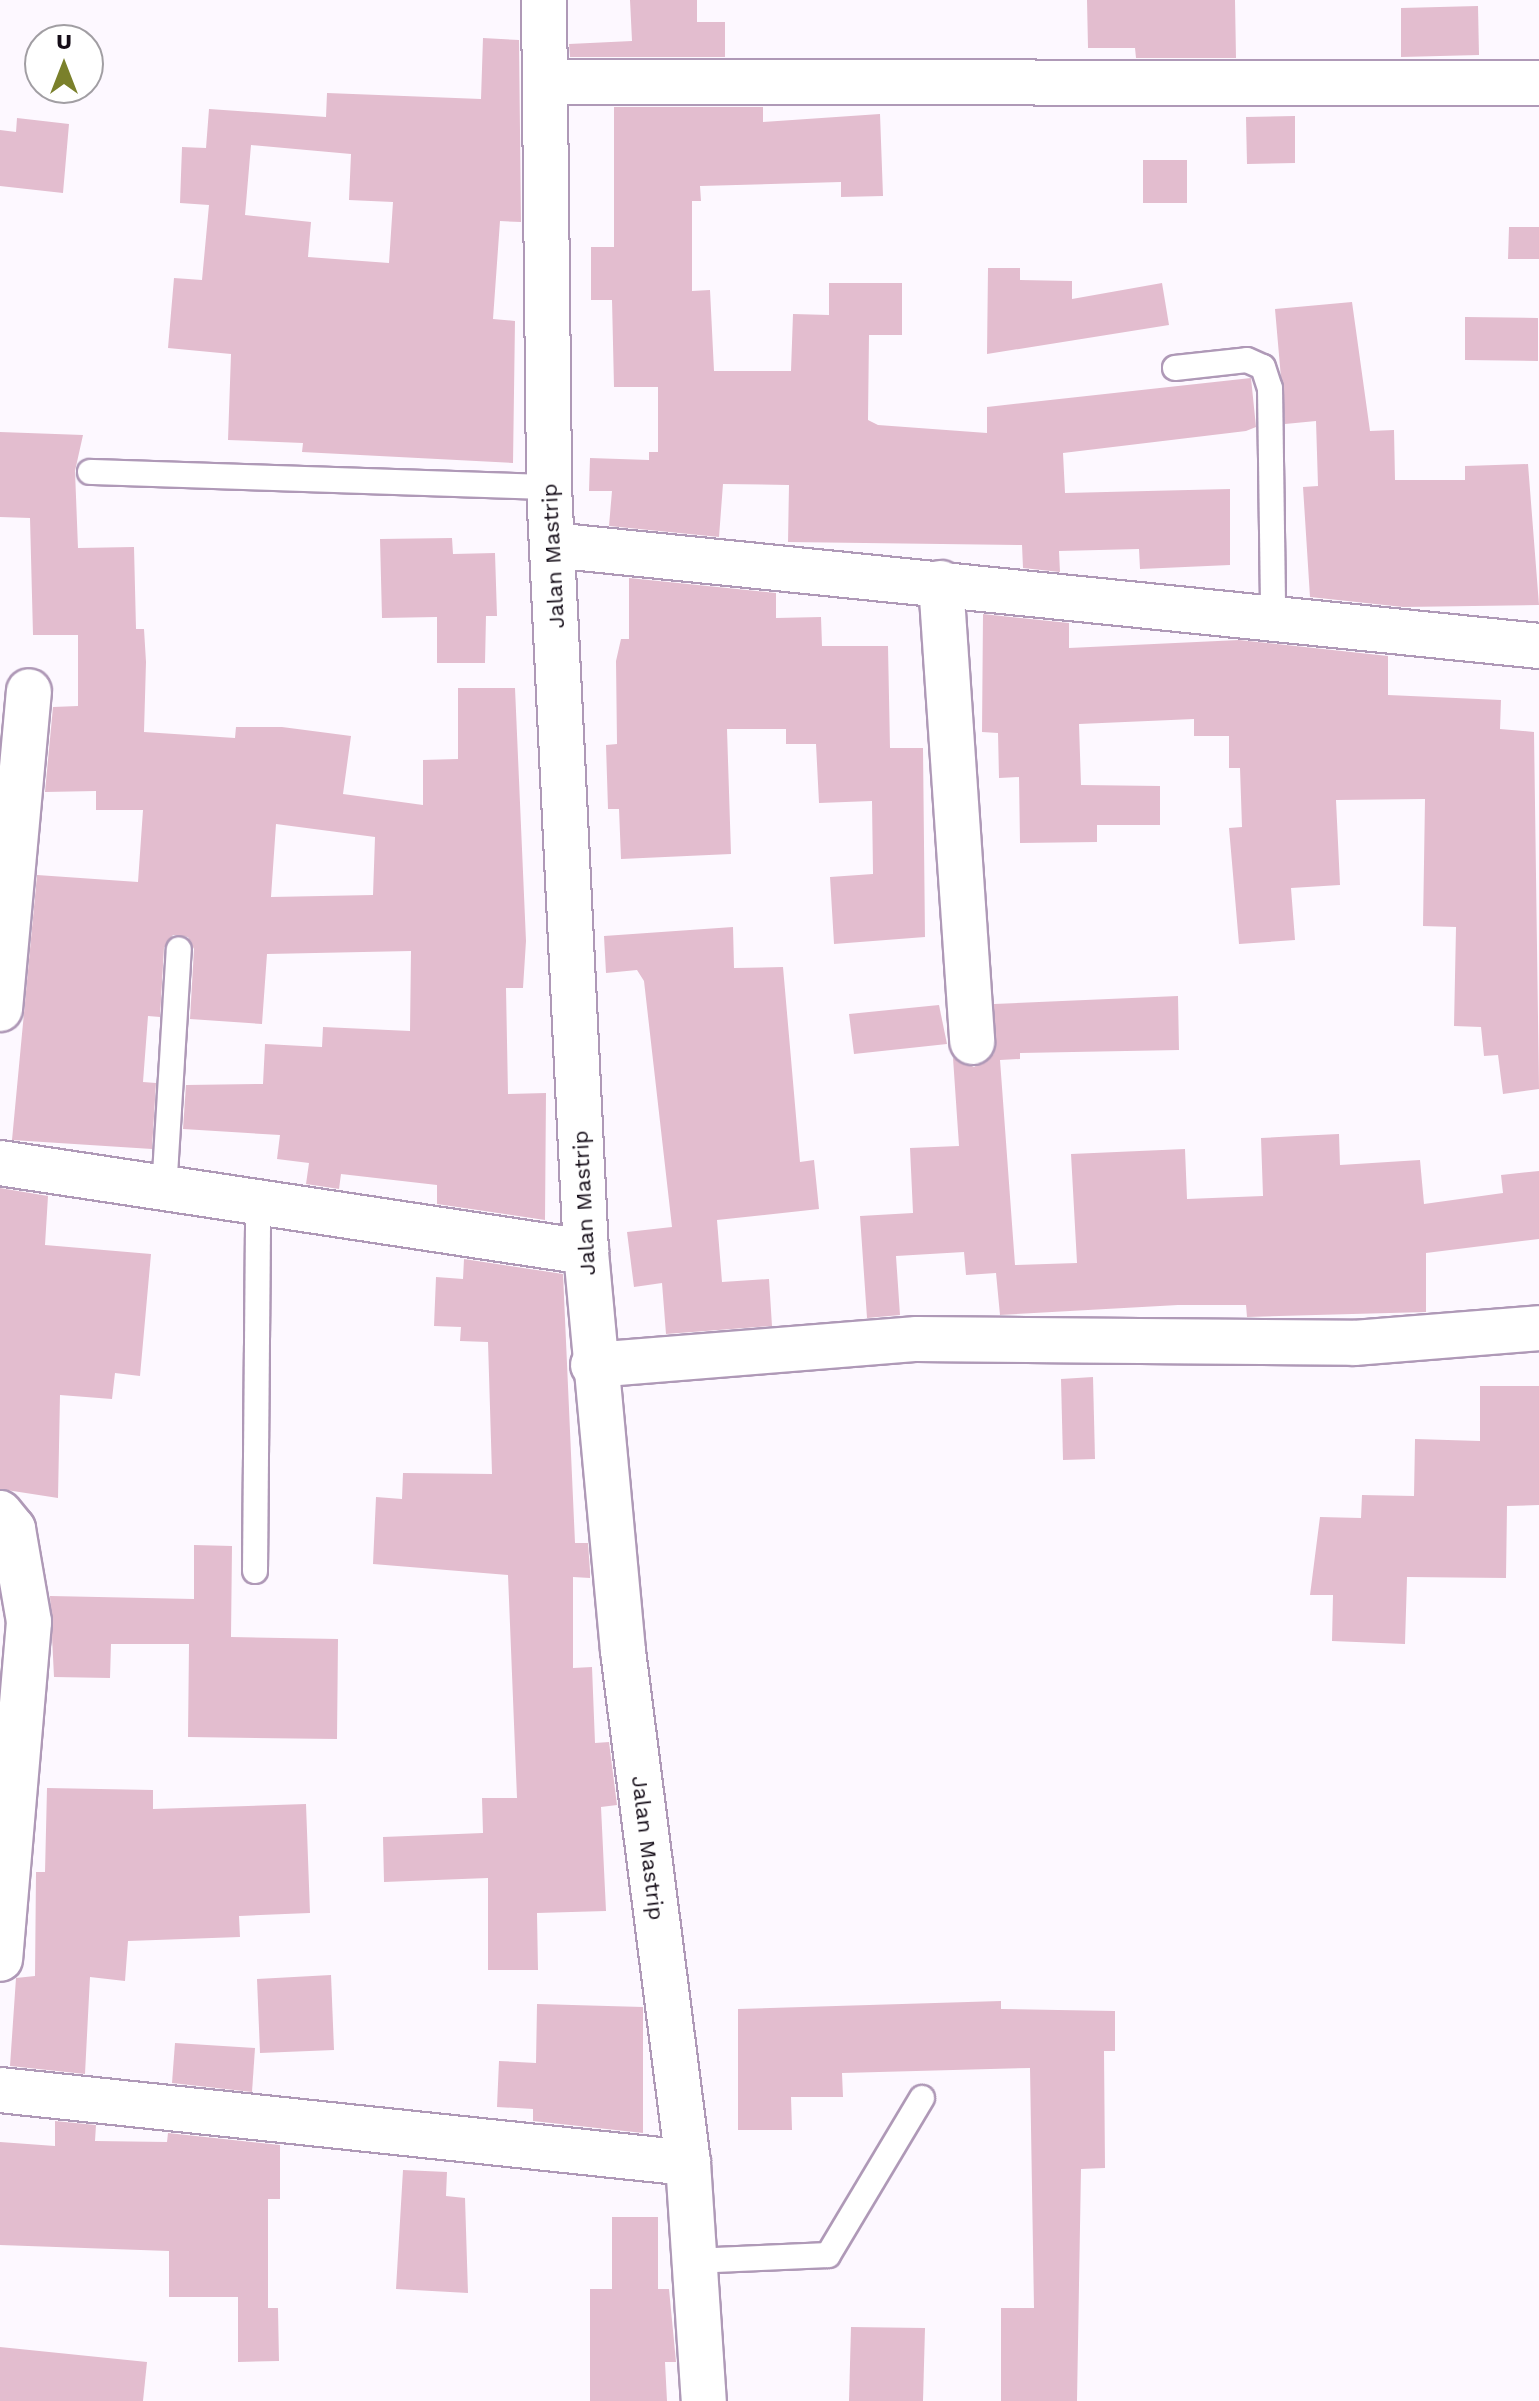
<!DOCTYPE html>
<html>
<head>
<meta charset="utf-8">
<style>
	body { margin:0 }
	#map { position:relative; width:1539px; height:2401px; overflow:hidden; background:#fdf8ff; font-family:"Work Sans",sans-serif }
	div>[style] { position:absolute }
	.building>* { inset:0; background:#e3bdcf }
	.roads { filter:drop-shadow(2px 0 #af99b7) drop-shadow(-2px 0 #af99b7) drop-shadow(0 2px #af99b7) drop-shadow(0 -2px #af99b7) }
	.lane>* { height:24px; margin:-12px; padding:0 12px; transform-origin:12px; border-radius:12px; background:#fff }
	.street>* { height:44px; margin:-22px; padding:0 22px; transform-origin:22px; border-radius:22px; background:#fff }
	.secondary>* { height:44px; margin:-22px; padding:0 22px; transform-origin:22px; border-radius:22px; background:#fff }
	span { translate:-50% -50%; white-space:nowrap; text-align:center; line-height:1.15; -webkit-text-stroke:8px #fff; paint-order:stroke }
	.street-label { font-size:22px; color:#150d18 }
	.north { position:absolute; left:24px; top:24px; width:80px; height:80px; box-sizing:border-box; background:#fff; border:2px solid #a19ea3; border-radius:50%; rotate:0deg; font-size:22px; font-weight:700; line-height:32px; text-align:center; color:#150d18 }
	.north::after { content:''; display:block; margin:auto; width:28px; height:36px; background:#7a802b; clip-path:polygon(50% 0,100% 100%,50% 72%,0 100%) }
</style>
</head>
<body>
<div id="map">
	<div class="building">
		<i style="clip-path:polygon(630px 0,697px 0,697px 22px,725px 22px,725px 57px,570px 57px,569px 44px,632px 41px)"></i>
		<i style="clip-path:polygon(1087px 0,1235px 0,1236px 58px,1136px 58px,1135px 48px,1088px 48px)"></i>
		<i style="clip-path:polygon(1478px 6px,1479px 55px,1401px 57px,1401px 8px)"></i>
		<i style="clip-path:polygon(evenodd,483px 38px,519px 40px,521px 222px,500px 221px,493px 319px,515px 321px,513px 463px,302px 452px,303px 443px,228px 440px,231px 354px,168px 348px,174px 278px,202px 280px,209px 205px,180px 203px,182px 147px,206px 148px,209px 109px,326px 117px,327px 93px,481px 99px,483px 38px,251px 145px,351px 154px,349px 200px,393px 202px,389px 263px,308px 257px,311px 222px,245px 215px,251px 145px)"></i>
		<i style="clip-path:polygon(614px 107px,763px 107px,763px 122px,880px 114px,883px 196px,841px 197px,841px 182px,700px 186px,701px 201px,692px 201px,692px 291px,710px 290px,714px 371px,791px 371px,793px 314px,829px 315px,829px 283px,902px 283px,902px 335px,869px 335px,868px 420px,878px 425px,987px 433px,987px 407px,1251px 378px,1256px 427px,1246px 431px,1063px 453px,1065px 493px,1230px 489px,1230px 565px,1140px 569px,1139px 549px,1059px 551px,1060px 572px,1023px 568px,1022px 545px,788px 542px,789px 485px,723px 484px,719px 537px,609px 526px,612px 491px,589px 491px,590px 458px,649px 460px,649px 452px,658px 452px,658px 387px,614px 387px,612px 300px,591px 300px,591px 247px,614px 247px)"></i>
		<i style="clip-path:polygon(1295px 116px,1295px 163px,1247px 164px,1246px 117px)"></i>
		<i style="clip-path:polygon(17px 118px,69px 124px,63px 193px,0 186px,0 130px,16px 132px)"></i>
		<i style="clip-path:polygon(1143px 160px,1187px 160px,1187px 203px,1143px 203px)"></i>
		<i style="clip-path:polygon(1509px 227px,1539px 227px,1539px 259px,1508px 259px)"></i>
		<i style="clip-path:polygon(988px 268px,1020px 268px,1020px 280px,1072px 281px,1072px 299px,1162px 283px,1169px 325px,987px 354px)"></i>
		<i style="clip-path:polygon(1352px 302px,1370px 431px,1394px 430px,1395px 480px,1465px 480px,1465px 466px,1528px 464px,1539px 605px,1403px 607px,1310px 597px,1303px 487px,1318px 486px,1316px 421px,1285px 424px,1275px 309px)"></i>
		<i style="clip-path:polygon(1465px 317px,1538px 318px,1538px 361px,1465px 360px)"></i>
		<i style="clip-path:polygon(evenodd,0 432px,83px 435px,75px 471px,78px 548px,134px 547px,136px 629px,144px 629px,146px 662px,144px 732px,235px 738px,236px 727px,282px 727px,351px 736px,343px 794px,423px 805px,423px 760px,458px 759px,458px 688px,515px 688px,526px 941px,523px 988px,506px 988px,508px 1094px,546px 1093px,545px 1220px,437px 1204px,437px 1185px,341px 1174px,339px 1189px,306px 1184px,309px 1163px,277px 1159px,280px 1135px,183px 1129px,186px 1085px,263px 1084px,265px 1044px,322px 1047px,323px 1027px,410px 1031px,411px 951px,267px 954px,262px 1024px,190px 1019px,194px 949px,188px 937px,173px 935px,164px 948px,160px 1017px,148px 1016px,143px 1082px,156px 1083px,152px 1149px,12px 1140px,37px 875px,138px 882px,143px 810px,96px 810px,96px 791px,45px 792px,53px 707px,78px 706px,78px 635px,33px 635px,30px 518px,0 517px,0 432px,276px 824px,375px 837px,373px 895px,271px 897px,276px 824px)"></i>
		<i style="clip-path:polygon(452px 538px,453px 554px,495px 553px,497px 616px,486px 616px,485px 663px,437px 663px,437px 617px,382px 618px,380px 539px)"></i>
		<i style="clip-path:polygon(629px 578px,776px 593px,776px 618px,821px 617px,822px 646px,888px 646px,890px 748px,923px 748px,925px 937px,834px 944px,830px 877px,873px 874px,872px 801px,819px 803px,816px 744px,786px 744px,786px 729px,727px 729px,731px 854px,621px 859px,619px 809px,608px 809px,606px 745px,617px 744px,616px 661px,621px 639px,629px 639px)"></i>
		<i style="clip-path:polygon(983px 614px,1069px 623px,1069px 648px,1239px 640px,1388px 656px,1388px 695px,1501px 700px,1500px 729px,1534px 732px,1539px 1089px,1503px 1094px,1498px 1055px,1484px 1056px,1481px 1027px,1454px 1026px,1456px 927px,1423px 926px,1425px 799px,1336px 800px,1340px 885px,1291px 888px,1295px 940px,1239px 944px,1229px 828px,1242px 827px,1240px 768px,1229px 768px,1229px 736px,1194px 736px,1194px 719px,1079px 724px,1081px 785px,1160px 786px,1160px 825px,1097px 825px,1097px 842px,1020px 843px,1019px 777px,999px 778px,998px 733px,982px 732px)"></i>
		<i style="clip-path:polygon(733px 927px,734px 968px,783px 967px,800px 1162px,814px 1160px,819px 1209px,717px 1220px,722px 1282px,769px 1279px,772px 1326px,666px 1334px,662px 1283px,634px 1287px,627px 1232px,672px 1227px,644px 981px,637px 970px,606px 973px,604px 936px)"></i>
		<i style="clip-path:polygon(1178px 996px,1179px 1050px,1020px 1053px,1020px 1059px,1000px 1060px,1015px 1265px,1077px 1263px,1071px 1154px,1185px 1149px,1187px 1199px,1263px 1196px,1261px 1138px,1297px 1136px,1339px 1134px,1340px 1165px,1420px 1160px,1424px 1204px,1503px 1193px,1501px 1175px,1539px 1171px,1539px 1239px,1426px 1253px,1426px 1312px,1247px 1317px,1246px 1305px,1178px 1305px,1000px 1315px,996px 1273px,966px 1275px,964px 1252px,896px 1256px,900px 1315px,867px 1318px,860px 1216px,913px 1213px,910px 1148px,959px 1146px,953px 1058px,974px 1067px,994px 1054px,994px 1004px)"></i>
		<i style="clip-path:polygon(939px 1005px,947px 1044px,854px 1054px,849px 1014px)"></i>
		<i style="clip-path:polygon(0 1188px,48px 1196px,45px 1245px,151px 1254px,140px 1376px,115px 1373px,112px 1399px,60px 1395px,58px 1498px,0 1489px)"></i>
		<i style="clip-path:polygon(464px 1259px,563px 1274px,575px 1543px,588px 1543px,590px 1571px,590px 1578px,573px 1577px,573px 1668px,592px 1667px,595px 1743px,609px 1742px,617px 1805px,601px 1807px,606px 1911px,537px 1913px,538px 1970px,488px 1970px,488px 1878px,384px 1882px,383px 1837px,483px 1833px,482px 1798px,517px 1798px,508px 1575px,373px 1564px,376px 1497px,402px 1499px,403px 1473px,492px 1474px,488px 1342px,460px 1341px,461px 1327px,434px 1326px,436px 1277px,463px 1279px)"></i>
		<i style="clip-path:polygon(1093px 1377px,1095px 1459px,1063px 1460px,1061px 1379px)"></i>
		<i style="clip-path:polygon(1480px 1386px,1539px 1386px,1539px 1505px,1507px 1506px,1506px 1578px,1407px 1577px,1405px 1644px,1332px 1641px,1333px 1595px,1310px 1595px,1320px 1517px,1361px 1518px,1362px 1495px,1414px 1496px,1415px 1439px,1480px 1441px)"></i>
		<i style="clip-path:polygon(194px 1545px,232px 1546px,231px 1637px,338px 1639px,337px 1739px,188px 1737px,189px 1644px,111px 1644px,110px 1678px,54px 1677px,50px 1596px,194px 1599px)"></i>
		<i style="clip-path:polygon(47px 1788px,153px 1790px,153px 1809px,306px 1804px,310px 1913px,239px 1916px,240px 1937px,128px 1941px,125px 1981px,90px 1977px,85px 2074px,10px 2066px,16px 1978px,35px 1976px,36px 1872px,45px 1872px)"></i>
		<i style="clip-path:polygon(331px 1975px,334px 2050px,260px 2053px,257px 1979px)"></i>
		<i style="clip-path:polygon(1001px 2001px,1001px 2009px,1115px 2011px,1115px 2051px,1104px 2051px,1105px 2168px,1081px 2169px,1077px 2401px,1001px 2401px,1001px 2308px,1034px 2308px,1030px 2068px,842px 2073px,843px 2097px,791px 2097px,792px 2130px,738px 2130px,738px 2009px)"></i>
		<i style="clip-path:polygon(537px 2004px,643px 2007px,643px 2133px,533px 2121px,533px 2109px,497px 2107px,499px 2061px,536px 2063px)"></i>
		<i style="clip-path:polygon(175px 2043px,255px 2048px,252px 2092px,172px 2083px)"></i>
		<i style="clip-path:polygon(55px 2121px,96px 2125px,95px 2141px,167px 2142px,168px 2133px,280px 2145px,280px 2199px,268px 2199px,268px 2308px,278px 2308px,279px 2361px,238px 2362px,238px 2297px,169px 2297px,169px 2251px,0 2245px,0 2142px,55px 2146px)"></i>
		<i style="clip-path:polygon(403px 2170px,447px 2172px,446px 2196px,465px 2198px,468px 2293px,396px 2289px)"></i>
		<i style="clip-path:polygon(612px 2217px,658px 2217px,658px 2289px,669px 2289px,676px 2362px,665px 2362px,667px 2401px,590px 2401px,590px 2289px,612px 2289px)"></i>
		<i style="clip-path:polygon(851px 2327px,925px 2328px,923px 2401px,849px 2401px)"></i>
		<i style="clip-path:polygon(0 2347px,147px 2362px,143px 2401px,0 2401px)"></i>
	</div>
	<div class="roads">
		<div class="lane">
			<i style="left:1175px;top:368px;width:72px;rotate:-6.3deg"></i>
			<i style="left:1247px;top:360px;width:17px;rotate:24deg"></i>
			<i style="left:1263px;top:367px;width:22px;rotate:72deg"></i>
			<i style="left:1270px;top:388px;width:229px;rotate:89.2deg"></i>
			<i style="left:90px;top:472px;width:459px;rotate:1.9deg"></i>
			<i style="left:164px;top:1191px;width:242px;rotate:-86.5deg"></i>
			<i style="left:255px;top:1571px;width:364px;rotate:-89.5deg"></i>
			<i style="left:693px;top:2261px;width:135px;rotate:-2.5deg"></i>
			<i style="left:828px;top:2255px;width:183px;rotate:-59.1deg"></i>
		</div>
		<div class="street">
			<i style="left:546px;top:82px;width:993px;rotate:0.06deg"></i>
			<i style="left:552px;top:545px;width:992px;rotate:5.84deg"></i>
			<i style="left:941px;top:583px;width:460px;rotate:86.1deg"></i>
			<i style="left:0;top:1009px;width:319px;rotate:-84.8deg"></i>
			<i style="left:0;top:1163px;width:593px;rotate:8.64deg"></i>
			<i style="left:593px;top:1365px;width:325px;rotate:-4.6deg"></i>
			<i style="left:917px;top:1339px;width:437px;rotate:0.5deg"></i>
			<i style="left:1354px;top:1343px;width:186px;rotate:-4.6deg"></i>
			<i style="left:0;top:1513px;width:21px;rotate:51deg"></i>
			<i style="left:13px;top:1529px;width:94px;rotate:80.2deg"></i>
			<i style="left:29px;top:1622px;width:338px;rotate:94.9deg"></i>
			<i style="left:0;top:2090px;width:692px;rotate:6.06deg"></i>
		</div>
		<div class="secondary">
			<i style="left:544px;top:0;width:487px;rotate:89.4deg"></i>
			<i style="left:549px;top:487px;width:766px;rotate:87.23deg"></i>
			<i style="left:586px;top:1252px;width:401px;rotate:84.7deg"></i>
			<i style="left:623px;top:1651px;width:516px;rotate:82.76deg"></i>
			<i style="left:688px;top:2163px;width:239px;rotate:86.2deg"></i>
		</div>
	</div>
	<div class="street-label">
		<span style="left:553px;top:556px;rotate:-93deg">Jalan Mastrip</span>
		<span style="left:584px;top:1203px;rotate:-93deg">Jalan Mastrip</span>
		<span style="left:648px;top:1848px;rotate:83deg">Jalan Mastrip</span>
	</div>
	<div class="north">U</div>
</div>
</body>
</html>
